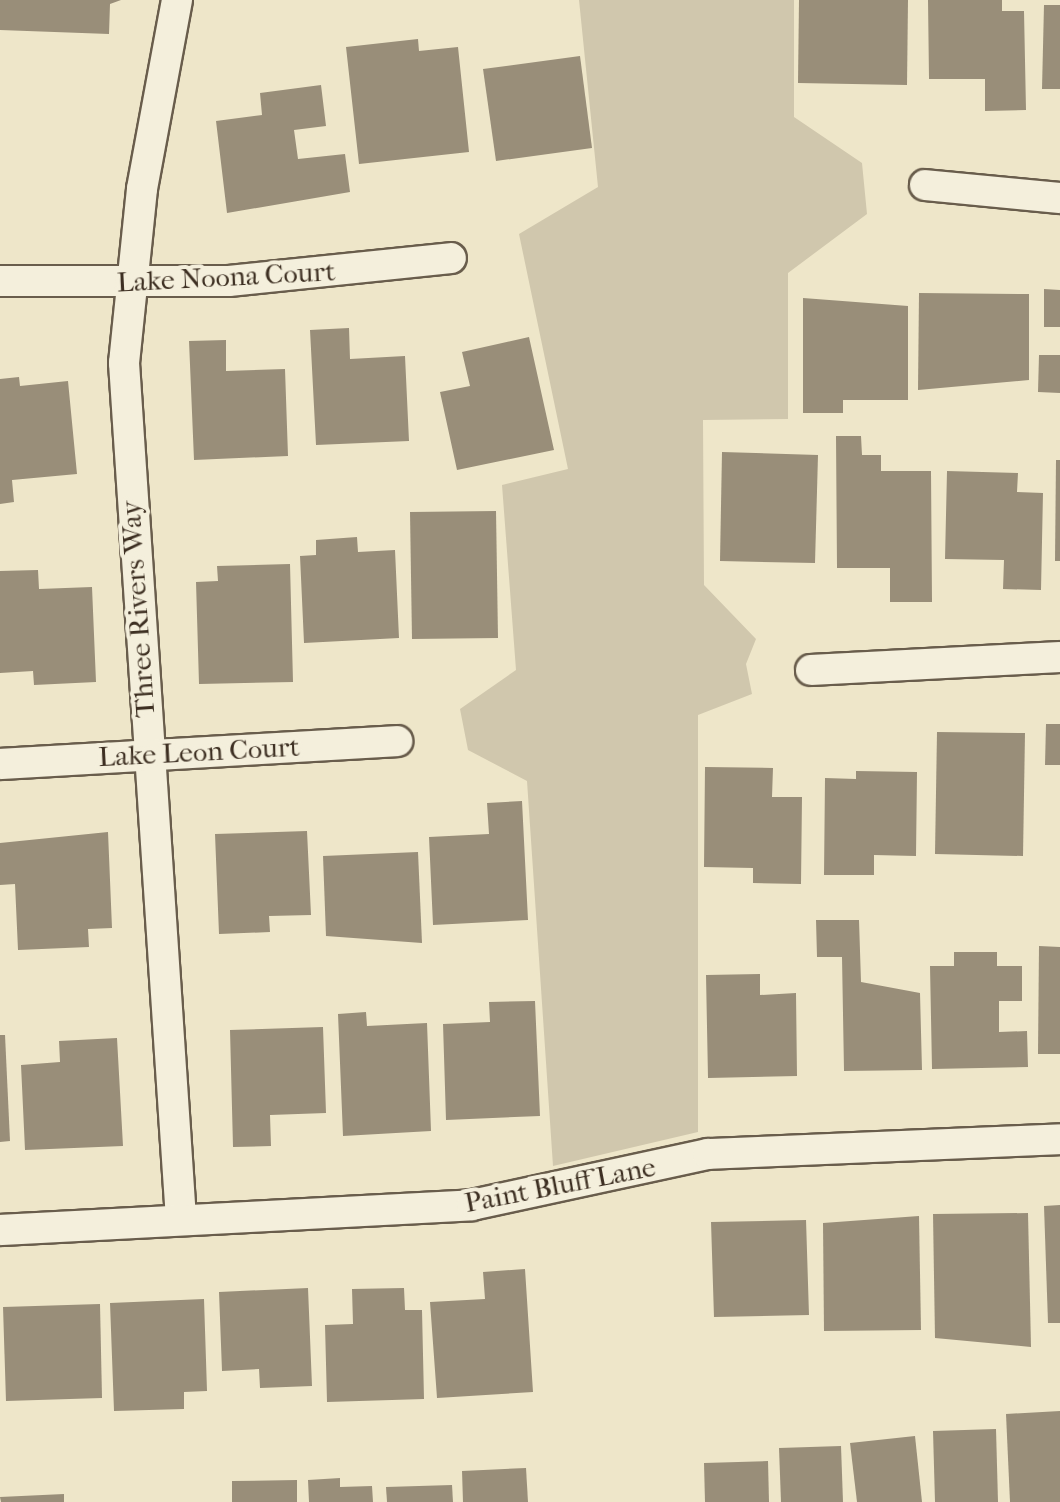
<!DOCTYPE html>
<html>
<head>
<meta charset="utf-8">
<style>
	body { margin:0 }
	#map { position:relative; width:1060px; height:1502px; overflow:hidden; background:#eee6c9; font-family:"IM FELL French Canon",serif }
	div>[style] { position:absolute }
	.green>* { inset:0; background:#d0c7ad }
	.building>* { inset:0; background:#998e79 }
	.roads { filter:drop-shadow(2px 0 #695d4c) drop-shadow(-2px 0 #695d4c) drop-shadow(0 2px #695d4c) drop-shadow(0 -2px #695d4c) }
	.street>* { height:30px; margin:-15px; padding:0 15px; transform-origin:15px; border-radius:15px; background:#f4efdc }
	span { translate:-50% -50%; white-space:nowrap; text-align:center; line-height:1.15; -webkit-text-stroke:8px #f4efdc; paint-order:stroke }
	.street-label { font-size:28px; color:#3d2f22 }
</style>
</head>
<body>
<div id="map">
	<div class="green">
		<i style="clip-path:polygon(579px 0,794px 0,794px 117px,862px 163px,867px 214px,788px 273px,788px 419px,703px 420px,704px 585px,756px 639px,746px 664px,752px 694px,698px 715px,698px 1132px,553px 1166px,527px 781px,468px 750px,460px 709px,516px 670px,502px 485px,568px 469px,519px 234px,598px 187px)"></i>
	</div>
	<div class="building">
		<i style="clip-path:polygon(0 0,121px 0,110px 4px,109px 34px,0 30px)"></i>
		<i style="clip-path:polygon(799px 0,908px 0,907px 85px,798px 83px)"></i>
		<i style="clip-path:polygon(928px 0,1002px 0,1002px 11px,1024px 11px,1026px 110px,985px 111px,985px 79px,929px 79px)"></i>
		<i style="clip-path:polygon(1044px 5px,1060px 5px,1060px 89px,1042px 89px)"></i>
		<i style="clip-path:polygon(418px 39px,419px 51px,458px 47px,469px 152px,359px 164px,346px 47px)"></i>
		<i style="clip-path:polygon(580px 56px,592px 148px,496px 161px,483px 69px)"></i>
		<i style="clip-path:polygon(321px 85px,326px 126px,294px 130px,298px 159px,345px 154px,350px 192px,227px 213px,216px 121px,262px 115px,260px 93px)"></i>
		<i style="clip-path:polygon(1044px 289px,1060px 290px,1060px 327px,1044px 327px)"></i>
		<i style="clip-path:polygon(919px 293px,1029px 294px,1029px 380px,918px 390px)"></i>
		<i style="clip-path:polygon(803px 298px,908px 306px,908px 400px,843px 400px,843px 413px,803px 413px)"></i>
		<i style="clip-path:polygon(349px 328px,350px 359px,405px 356px,409px 441px,316px 445px,310px 330px)"></i>
		<i style="clip-path:polygon(529px 337px,554px 450px,457px 470px,440px 392px,470px 386px,462px 352px)"></i>
		<i style="clip-path:polygon(226px 340px,226px 371px,285px 369px,288px 456px,194px 460px,189px 341px)"></i>
		<i style="clip-path:polygon(1039px 355px,1060px 355px,1060px 393px,1038px 392px)"></i>
		<i style="clip-path:polygon(19px 377px,20px 386px,68px 381px,77px 474px,12px 480px,14px 502px,0 504px,0 379px)"></i>
		<i style="clip-path:polygon(836px 436px,861px 436px,862px 455px,881px 455px,881px 471px,931px 471px,932px 602px,890px 602px,890px 568px,837px 568px)"></i>
		<i style="clip-path:polygon(722px 452px,818px 455px,815px 563px,720px 561px)"></i>
		<i style="clip-path:polygon(1056px 460px,1060px 460px,1060px 561px,1055px 561px)"></i>
		<i style="clip-path:polygon(947px 471px,1018px 473px,1017px 492px,1043px 493px,1041px 590px,1003px 589px,1004px 560px,945px 559px)"></i>
		<i style="clip-path:polygon(496px 511px,498px 638px,412px 639px,410px 512px)"></i>
		<i style="clip-path:polygon(357px 537px,358px 552px,395px 550px,399px 638px,304px 643px,300px 556px,316px 555px,316px 540px)"></i>
		<i style="clip-path:polygon(290px 564px,293px 682px,199px 684px,196px 582px,218px 581px,217px 566px)"></i>
		<i style="clip-path:polygon(38px 570px,39px 589px,92px 587px,96px 682px,34px 685px,33px 671px,0 673px,0 571px)"></i>
		<i style="clip-path:polygon(1046px 724px,1060px 724px,1060px 765px,1045px 765px)"></i>
		<i style="clip-path:polygon(937px 732px,1025px 733px,1023px 856px,935px 854px)"></i>
		<i style="clip-path:polygon(705px 767px,773px 768px,772px 797px,802px 797px,801px 884px,753px 883px,753px 868px,704px 867px)"></i>
		<i style="clip-path:polygon(856px 771px,917px 772px,916px 856px,874px 855px,874px 875px,824px 875px,825px 778px,856px 779px)"></i>
		<i style="clip-path:polygon(522px 801px,528px 920px,433px 925px,429px 837px,489px 834px,487px 803px)"></i>
		<i style="clip-path:polygon(307px 831px,311px 915px,269px 916px,270px 932px,219px 934px,215px 834px)"></i>
		<i style="clip-path:polygon(108px 832px,112px 928px,88px 929px,89px 947px,18px 950px,15px 884px,0 885px,0 843px)"></i>
		<i style="clip-path:polygon(418px 852px,422px 943px,326px 936px,323px 856px)"></i>
		<i style="clip-path:polygon(816px 920px,859px 920px,861px 982px,920px 993px,922px 1070px,844px 1071px,842px 957px,817px 957px)"></i>
		<i style="clip-path:polygon(1039px 946px,1060px 947px,1060px 1054px,1038px 1054px)"></i>
		<i style="clip-path:polygon(954px 952px,997px 952px,997px 966px,1022px 966px,1022px 1001px,999px 1001px,999px 1032px,1027px 1031px,1028px 1067px,932px 1069px,930px 966px,954px 966px)"></i>
		<i style="clip-path:polygon(760px 974px,760px 995px,796px 993px,797px 1076px,708px 1078px,706px 975px)"></i>
		<i style="clip-path:polygon(535px 1001px,540px 1116px,446px 1120px,443px 1024px,490px 1022px,489px 1002px)"></i>
		<i style="clip-path:polygon(366px 1012px,367px 1026px,427px 1023px,431px 1131px,343px 1136px,338px 1014px)"></i>
		<i style="clip-path:polygon(323px 1027px,326px 1113px,270px 1115px,271px 1146px,233px 1147px,230px 1030px)"></i>
		<i style="clip-path:polygon(0 1035px,5px 1035px,10px 1141px,0 1142px)"></i>
		<i style="clip-path:polygon(117px 1038px,123px 1146px,25px 1150px,21px 1065px,60px 1062px,59px 1041px)"></i>
		<i style="clip-path:polygon(1060px 1205px,1060px 1323px,1048px 1323px,1044px 1206px)"></i>
		<i style="clip-path:polygon(1028px 1213px,1031px 1347px,935px 1338px,933px 1214px)"></i>
		<i style="clip-path:polygon(919px 1216px,921px 1330px,824px 1331px,823px 1223px)"></i>
		<i style="clip-path:polygon(806px 1220px,809px 1315px,714px 1317px,711px 1222px)"></i>
		<i style="clip-path:polygon(525px 1269px,533px 1392px,437px 1398px,430px 1302px,485px 1299px,483px 1272px)"></i>
		<i style="clip-path:polygon(308px 1288px,312px 1386px,260px 1388px,259px 1369px,222px 1371px,219px 1292px)"></i>
		<i style="clip-path:polygon(404px 1288px,405px 1310px,422px 1310px,424px 1399px,327px 1402px,325px 1325px,353px 1324px,352px 1289px)"></i>
		<i style="clip-path:polygon(204px 1299px,207px 1391px,184px 1392px,184px 1409px,114px 1411px,110px 1303px)"></i>
		<i style="clip-path:polygon(100px 1304px,102px 1398px,6px 1401px,3px 1307px)"></i>
		<i style="clip-path:polygon(1060px 1411px,1060px 1502px,1010px 1502px,1006px 1414px)"></i>
		<i style="clip-path:polygon(996px 1429px,998px 1502px,935px 1502px,933px 1431px)"></i>
		<i style="clip-path:polygon(915px 1436px,922px 1502px,857px 1502px,850px 1443px)"></i>
		<i style="clip-path:polygon(841px 1446px,843px 1502px,781px 1502px,779px 1448px)"></i>
		<i style="clip-path:polygon(768px 1461px,769px 1502px,705px 1502px,704px 1463px)"></i>
		<i style="clip-path:polygon(526px 1468px,528px 1502px,463px 1502px,462px 1471px)"></i>
		<i style="clip-path:polygon(340px 1478px,340px 1487px,372px 1486px,373px 1502px,309px 1502px,308px 1480px)"></i>
		<i style="clip-path:polygon(297px 1480px,297px 1502px,232px 1502px,232px 1481px)"></i>
		<i style="clip-path:polygon(452px 1485px,453px 1502px,387px 1502px,386px 1487px)"></i>
		<i style="clip-path:polygon(64px 1494px,64px 1502px,1px 1502px,0 1497px)"></i>
	</div>
	<div class="roads">
		<div class="street">
			<i style="left:177px;top:0;width:192px;rotate:100.5deg"></i>
			<i style="left:142px;top:189px;width:175px;rotate:95.9deg"></i>
			<i style="left:124px;top:363px;width:859px;rotate:86.19deg"></i>
			<i style="left:925px;top:185px;width:136px;rotate:5.5deg"></i>
			<i style="left:0;top:281px;width:229px"></i>
			<i style="left:229px;top:281px;width:223px;rotate:-5.9deg"></i>
			<i style="left:811px;top:670px;width:249px;rotate:-3deg"></i>
			<i style="left:0;top:764px;width:398px;rotate:-3.3deg"></i>
			<i style="left:0;top:1230px;width:473px;rotate:-3deg"></i>
			<i style="left:472px;top:1205px;width:241px;rotate:-12.2deg"></i>
			<i style="left:708px;top:1154px;width:352px;rotate:-2.4deg"></i>
		</div>
	</div>
	<div class="street-label">
		<span style="left:226px;top:277px;rotate:-3deg">Lake Noona Court</span>
		<span style="left:138px;top:609px;rotate:-94deg">Three Rivers Way</span>
		<span style="left:199px;top:752px;rotate:-3deg">Lake Leon Court</span>
		<span style="left:560px;top:1185px;rotate:-11deg">Paint Bluff Lane</span>
	</div>
</div>
</body>
</html>
